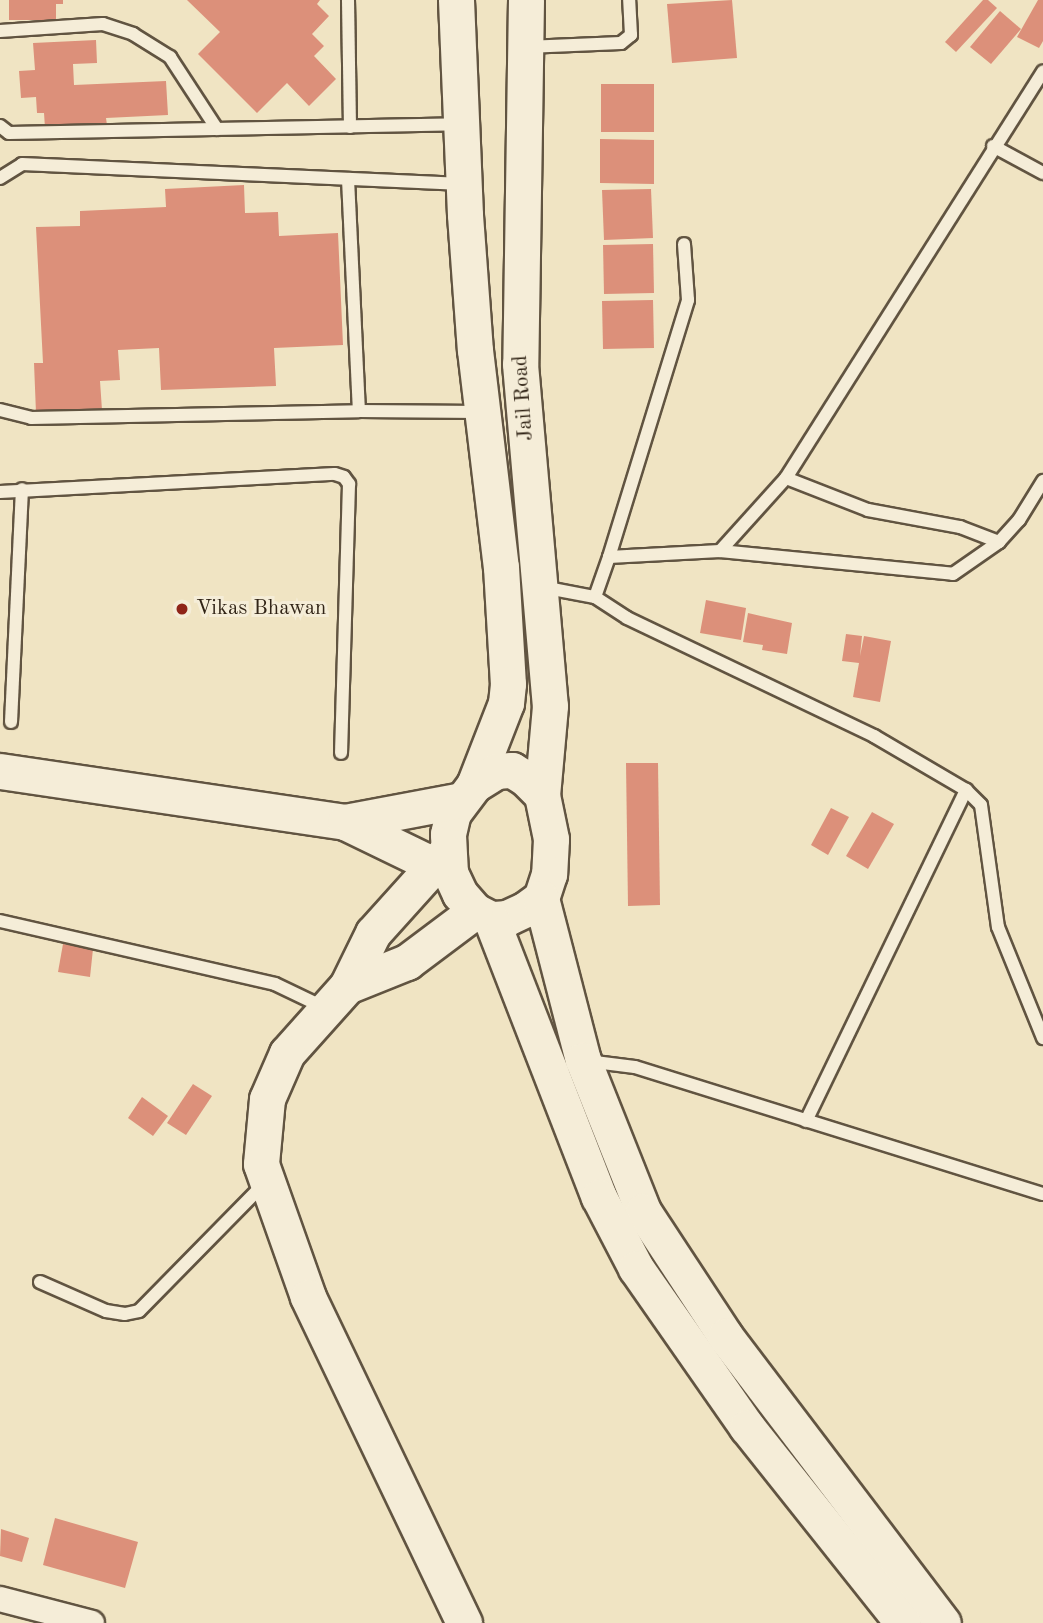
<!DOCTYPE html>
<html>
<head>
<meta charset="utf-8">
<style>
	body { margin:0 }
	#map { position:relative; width:1043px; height:1623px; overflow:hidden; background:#f0e4c3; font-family:"Old Standard TT",serif }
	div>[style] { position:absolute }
	.building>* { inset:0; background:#dc907a }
	.roads { filter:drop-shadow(2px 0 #615441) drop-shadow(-2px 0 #615441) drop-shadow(0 2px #615441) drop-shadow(0 -2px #615441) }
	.lane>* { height:12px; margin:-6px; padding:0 6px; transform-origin:6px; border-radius:6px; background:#f5edd8 }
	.street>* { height:24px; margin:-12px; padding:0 12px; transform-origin:12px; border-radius:12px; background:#f5edd8 }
	.secondary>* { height:35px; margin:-17.5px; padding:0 17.5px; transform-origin:17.5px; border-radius:17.5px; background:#f5edd8 }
	.dots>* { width:19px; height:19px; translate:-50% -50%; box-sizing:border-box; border:4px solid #f5edd8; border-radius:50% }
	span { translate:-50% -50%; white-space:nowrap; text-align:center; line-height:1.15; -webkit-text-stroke:6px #f5edd8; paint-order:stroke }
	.street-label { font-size:21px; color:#312416 }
	.poi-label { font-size:21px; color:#312416 }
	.left { translate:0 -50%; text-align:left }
</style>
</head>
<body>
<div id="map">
	<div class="building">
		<i style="clip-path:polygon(9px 0,63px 0,63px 4px,56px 4px,56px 20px,9px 20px)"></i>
		<i style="clip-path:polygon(187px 0,320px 0,317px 4px,329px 16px,312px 34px,324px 46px,314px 56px,336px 79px,309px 106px,287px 83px,257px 113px,198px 54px,220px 32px)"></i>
		<i style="clip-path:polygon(732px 0,737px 58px,672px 63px,667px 4px)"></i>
		<i style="clip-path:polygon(983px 0,988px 0,997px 8px,956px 52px,945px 42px)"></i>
		<i style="clip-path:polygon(1038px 0,1043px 0,1043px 41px,1039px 48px,1017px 37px)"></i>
		<i style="clip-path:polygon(1000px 11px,1021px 29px,991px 64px,970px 47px)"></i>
		<i style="clip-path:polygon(96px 40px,97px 63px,73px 64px,74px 85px,166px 81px,168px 115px,106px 118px,107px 125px,45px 128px,44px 113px,37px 113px,36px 97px,21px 98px,19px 71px,35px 70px,33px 43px)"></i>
		<i style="clip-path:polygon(601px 84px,654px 84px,654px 132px,601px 132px)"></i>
		<i style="clip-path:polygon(600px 139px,654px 140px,654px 184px,600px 183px)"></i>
		<i style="clip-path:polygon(244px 185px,245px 213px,278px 212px,279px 236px,338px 233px,343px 345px,274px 348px,276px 386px,161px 390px,159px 348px,118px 350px,120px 380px,100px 381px,102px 410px,36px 413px,34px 363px,43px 363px,36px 227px,80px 226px,80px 211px,166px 207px,165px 189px)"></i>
		<i style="clip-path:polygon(651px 189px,653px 238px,604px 240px,602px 190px)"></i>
		<i style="clip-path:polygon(653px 244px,654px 293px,604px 294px,603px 245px)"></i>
		<i style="clip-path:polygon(653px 300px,654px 348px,603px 349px,602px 301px)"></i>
		<i style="clip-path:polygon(706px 600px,746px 608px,741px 640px,700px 633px)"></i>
		<i style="clip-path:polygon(748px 613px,792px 623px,787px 654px,762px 650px,763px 645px,743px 642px)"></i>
		<i style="clip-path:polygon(846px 634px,862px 636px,860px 656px,864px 636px,891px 641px,880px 702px,853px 697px,859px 663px,842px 661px)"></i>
		<i style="clip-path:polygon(626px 763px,658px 763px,660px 905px,628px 906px)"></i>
		<i style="clip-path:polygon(831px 808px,849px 817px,828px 855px,811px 845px)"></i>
		<i style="clip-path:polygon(872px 812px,894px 824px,868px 869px,846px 856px)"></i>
		<i style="clip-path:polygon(63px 944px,93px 949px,90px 977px,58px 972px)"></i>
		<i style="clip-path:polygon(193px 1084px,212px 1096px,186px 1135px,167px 1123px)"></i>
		<i style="clip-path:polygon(142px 1097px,168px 1116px,153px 1136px,128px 1118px)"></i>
		<i style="clip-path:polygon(55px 1518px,138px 1542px,125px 1588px,43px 1565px)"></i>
		<i style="clip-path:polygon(1px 1529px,29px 1538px,22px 1562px,0 1556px)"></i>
	</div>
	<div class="roads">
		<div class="lane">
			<i style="left:348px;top:0;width:127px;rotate:89.1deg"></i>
			<i style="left:0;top:31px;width:103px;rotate:-3.9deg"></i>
			<i style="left:103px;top:24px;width:32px;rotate:18deg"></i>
			<i style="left:133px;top:34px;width:44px;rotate:31.9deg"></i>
			<i style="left:170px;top:57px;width:86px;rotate:56.9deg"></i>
			<i style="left:526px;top:47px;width:95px;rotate:-2.4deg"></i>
			<i style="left:621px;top:43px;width:13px;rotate:-39deg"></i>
			<i style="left:631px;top:35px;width:35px;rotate:-93deg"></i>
			<i style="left:0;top:126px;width:11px;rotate:38deg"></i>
			<i style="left:9px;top:133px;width:450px;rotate:-1.1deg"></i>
			<i style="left:993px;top:146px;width:57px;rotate:28.4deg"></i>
			<i style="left:0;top:178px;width:26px;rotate:-32deg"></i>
			<i style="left:22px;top:164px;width:441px;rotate:2.6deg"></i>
			<i style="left:348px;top:179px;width:232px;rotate:87.3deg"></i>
			<i style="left:0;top:410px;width:32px;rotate:14deg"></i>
			<i style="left:31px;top:418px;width:328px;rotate:-1.2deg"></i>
			<i style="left:359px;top:411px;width:122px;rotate:0.5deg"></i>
			<i style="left:786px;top:478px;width:88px;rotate:21.3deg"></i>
			<i style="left:868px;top:510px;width:94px;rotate:10.5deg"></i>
			<i style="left:960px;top:527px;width:42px;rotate:21deg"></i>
			<i style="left:0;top:492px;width:335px;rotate:-3.1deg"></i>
			<i style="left:335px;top:474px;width:9px;rotate:18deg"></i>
			<i style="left:344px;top:477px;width:9px;rotate:54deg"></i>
			<i style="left:349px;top:484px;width:269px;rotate:91.7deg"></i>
			<i style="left:720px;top:551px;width:234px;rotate:5.6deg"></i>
			<i style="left:953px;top:574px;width:56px;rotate:-34.8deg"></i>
			<i style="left:999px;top:542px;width:30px;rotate:-48deg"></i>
			<i style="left:1019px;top:520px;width:46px;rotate:-58.4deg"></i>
			<i style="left:609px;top:557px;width:269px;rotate:-72.9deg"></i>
			<i style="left:688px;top:300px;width:56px;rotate:-94.1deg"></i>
			<i style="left:542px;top:587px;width:54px;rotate:10.7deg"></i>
			<i style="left:595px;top:597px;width:38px;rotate:33deg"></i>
			<i style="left:627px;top:618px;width:274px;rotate:25.5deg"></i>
			<i style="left:874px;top:736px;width:107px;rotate:30.4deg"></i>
			<i style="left:966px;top:790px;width:21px;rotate:45deg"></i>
			<i style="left:981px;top:805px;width:123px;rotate:82.1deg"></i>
			<i style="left:998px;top:927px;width:120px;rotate:67.9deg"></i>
			<i style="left:595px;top:597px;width:42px;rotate:-70.7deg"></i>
			<i style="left:609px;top:557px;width:111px;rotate:-3.1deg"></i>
			<i style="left:720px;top:551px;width:98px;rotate:-47.9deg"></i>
			<i style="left:786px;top:478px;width:481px;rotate:-57.7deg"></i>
			<i style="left:11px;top:722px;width:233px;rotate:-87.3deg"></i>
			<i style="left:0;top:921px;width:282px;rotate:12.9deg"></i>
			<i style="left:275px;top:984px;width:55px;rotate:25.6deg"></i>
			<i style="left:587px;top:1061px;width:48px;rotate:7.1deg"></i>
			<i style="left:635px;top:1067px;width:427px;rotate:17.3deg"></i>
			<i style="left:806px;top:1121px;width:368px;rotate:-64.2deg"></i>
			<i style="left:40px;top:1282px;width:72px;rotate:23.7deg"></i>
			<i style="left:106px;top:1311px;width:19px;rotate:9deg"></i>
			<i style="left:125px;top:1314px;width:14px;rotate:-12deg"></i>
			<i style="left:139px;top:1311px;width:178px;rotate:-45.5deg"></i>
		</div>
		<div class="street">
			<i style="left:0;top:1599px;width:95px;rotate:14.6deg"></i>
		</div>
		<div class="secondary">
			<i style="left:456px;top:0;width:215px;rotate:87.6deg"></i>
			<i style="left:465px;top:215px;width:135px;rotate:85.8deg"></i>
			<i style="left:475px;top:350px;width:219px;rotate:83.2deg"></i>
			<i style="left:501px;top:567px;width:117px;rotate:86.6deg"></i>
			<i style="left:508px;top:684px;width:19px;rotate:96deg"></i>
			<i style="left:506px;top:703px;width:88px;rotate:111.3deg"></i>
			<i style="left:526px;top:0;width:364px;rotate:90.9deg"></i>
			<i style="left:520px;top:364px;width:343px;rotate:85deg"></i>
			<i style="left:550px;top:706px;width:89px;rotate:95.1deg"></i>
			<i style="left:512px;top:770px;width:15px;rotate:32deg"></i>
			<i style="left:525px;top:778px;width:24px;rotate:45deg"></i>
			<i style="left:542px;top:795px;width:45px;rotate:78.4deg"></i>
			<i style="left:551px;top:839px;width:35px;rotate:93deg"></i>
			<i style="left:549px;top:874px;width:25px;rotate:108deg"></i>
			<i style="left:541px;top:898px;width:19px;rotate:144deg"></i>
			<i style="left:526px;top:909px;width:21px;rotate:155deg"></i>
			<i style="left:507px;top:918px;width:16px;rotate:176deg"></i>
			<i style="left:491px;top:919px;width:18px;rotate:-153deg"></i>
			<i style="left:475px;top:911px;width:23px;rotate:-131deg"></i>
			<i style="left:460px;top:894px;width:23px;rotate:-115deg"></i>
			<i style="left:450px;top:873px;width:39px;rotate:-93deg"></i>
			<i style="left:448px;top:834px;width:22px;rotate:-77deg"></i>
			<i style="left:453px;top:813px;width:35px;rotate:-53deg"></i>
			<i style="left:474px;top:785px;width:26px;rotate:-32deg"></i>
			<i style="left:496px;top:771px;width:16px;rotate:-4deg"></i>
			<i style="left:0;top:771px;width:349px;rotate:8.4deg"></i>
			<i style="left:345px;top:822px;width:117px;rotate:25.9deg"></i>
			<i style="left:345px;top:822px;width:118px;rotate:-10.7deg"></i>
			<i style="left:446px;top:852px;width:109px;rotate:132deg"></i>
			<i style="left:373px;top:933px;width:59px;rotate:116.1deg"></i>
			<i style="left:347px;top:986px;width:90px;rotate:131.8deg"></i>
			<i style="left:287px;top:1053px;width:50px;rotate:113.5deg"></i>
			<i style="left:267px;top:1099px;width:65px;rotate:95.3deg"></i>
			<i style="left:261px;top:1164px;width:141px;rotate:70.5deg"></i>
			<i style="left:308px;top:1297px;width:361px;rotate:64.4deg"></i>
			<i style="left:541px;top:898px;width:167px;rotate:75.5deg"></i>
			<i style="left:583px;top:1060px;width:162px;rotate:68.3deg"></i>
			<i style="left:643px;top:1211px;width:149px;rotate:56.7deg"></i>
			<i style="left:725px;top:1336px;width:360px;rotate:52.8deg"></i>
			<i style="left:491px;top:919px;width:298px;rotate:68.8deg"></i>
			<i style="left:599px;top:1197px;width:80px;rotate:62.5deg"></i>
			<i style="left:636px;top:1268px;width:194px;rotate:55.1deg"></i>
			<i style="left:747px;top:1427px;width:251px;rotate:51.5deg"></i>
			<i style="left:347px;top:986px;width:65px;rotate:-21.8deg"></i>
			<i style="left:407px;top:962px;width:85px;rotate:-36.9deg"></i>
		</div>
	</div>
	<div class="dots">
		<i style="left:182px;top:609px;background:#8f2418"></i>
	</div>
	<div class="street-label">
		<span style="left:524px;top:398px;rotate:-94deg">Jail Road</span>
	</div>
	<div class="poi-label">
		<span class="left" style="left:196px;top:609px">Vikas Bhawan</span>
	</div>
</div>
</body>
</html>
